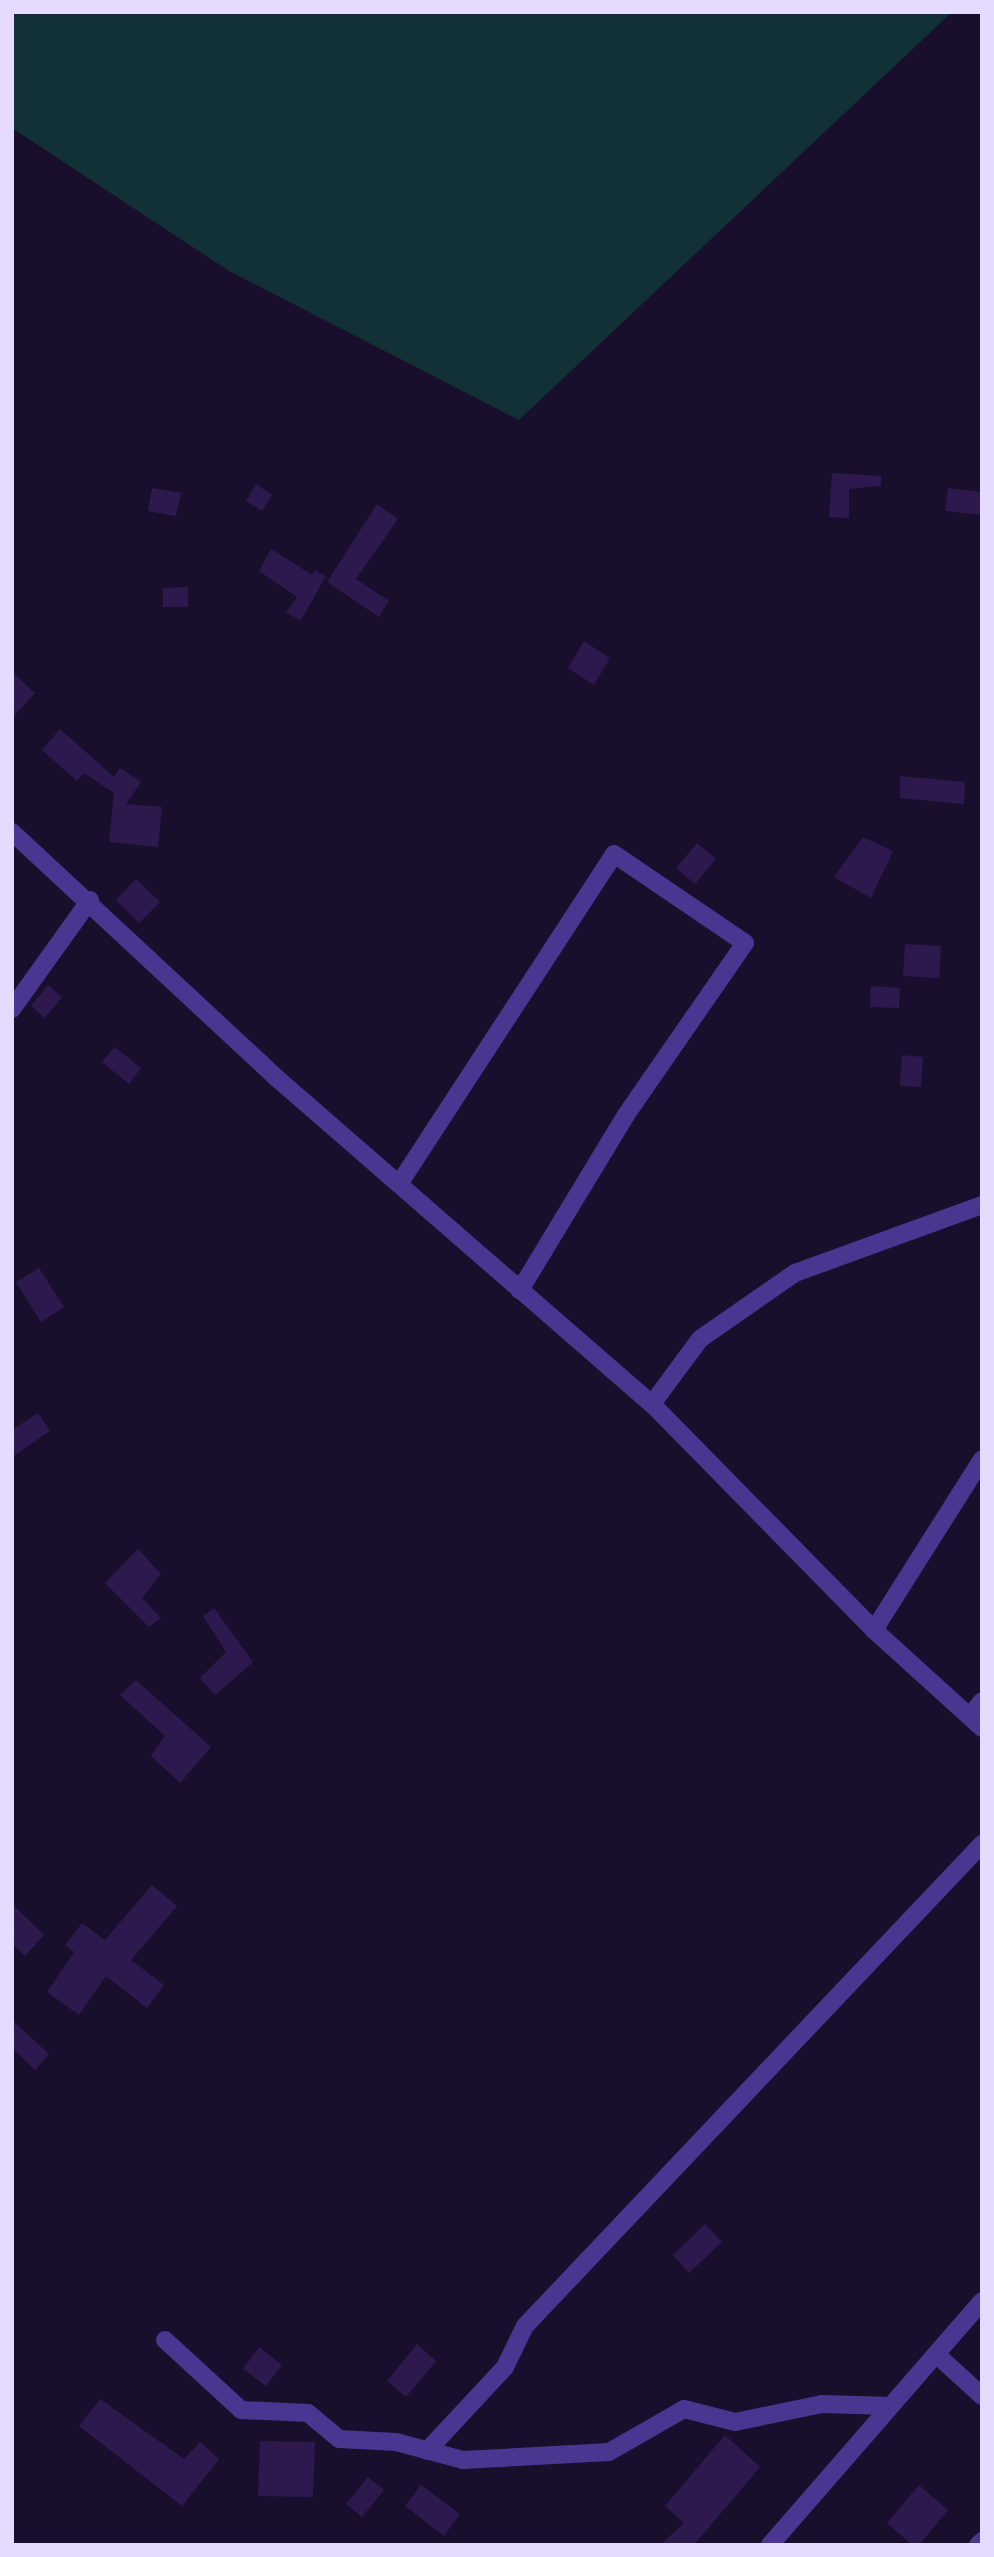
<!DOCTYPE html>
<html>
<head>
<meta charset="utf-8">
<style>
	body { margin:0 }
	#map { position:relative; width:994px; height:2557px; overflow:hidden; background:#190e2c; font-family:"DejaVu Sans",sans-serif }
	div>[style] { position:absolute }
	.green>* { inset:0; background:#113137 }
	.building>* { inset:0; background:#2e194f }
	.minor>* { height:18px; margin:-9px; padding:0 9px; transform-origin:9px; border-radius:9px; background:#4a3590 }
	span { translate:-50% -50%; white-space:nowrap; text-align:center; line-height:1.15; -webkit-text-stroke:6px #190e2c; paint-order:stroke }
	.frame { position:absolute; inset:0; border:14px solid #e5daff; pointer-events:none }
</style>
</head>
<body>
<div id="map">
	<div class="green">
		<i style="clip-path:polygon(12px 12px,952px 12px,519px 420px,229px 271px,12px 128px)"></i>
	</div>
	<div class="building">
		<i style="clip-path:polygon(832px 473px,881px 476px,881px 486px,849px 489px,849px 518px,829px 517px)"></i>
		<i style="clip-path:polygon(256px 484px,272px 495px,262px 511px,246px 501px)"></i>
		<i style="clip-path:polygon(152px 488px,181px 493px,176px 516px,148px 511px)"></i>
		<i style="clip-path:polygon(948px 488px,982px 492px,982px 515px,945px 511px)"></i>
		<i style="clip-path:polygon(377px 504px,398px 519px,356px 579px,389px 601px,379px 617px,327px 582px)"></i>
		<i style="clip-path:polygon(271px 549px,312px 575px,315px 570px,326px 576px,301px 620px,286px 613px,297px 597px,259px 571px)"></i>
		<i style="clip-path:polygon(188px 587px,188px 607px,163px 607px,163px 588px)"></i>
		<i style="clip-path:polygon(584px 641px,610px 658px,594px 685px,568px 668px)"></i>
		<i style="clip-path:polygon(12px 672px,35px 693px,12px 718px)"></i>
		<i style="clip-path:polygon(60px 729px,114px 777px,120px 768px,141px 782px,126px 804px,162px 807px,158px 847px,109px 842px,114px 793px,84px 773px,77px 781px,42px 750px)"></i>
		<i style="clip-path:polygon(900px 776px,965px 782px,964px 804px,900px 798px)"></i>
		<i style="clip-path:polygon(863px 837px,893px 851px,871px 898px,834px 877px)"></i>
		<i style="clip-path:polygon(697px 843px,716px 859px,695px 884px,676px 868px)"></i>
		<i style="clip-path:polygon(136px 879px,160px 902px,139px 923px,116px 900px)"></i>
		<i style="clip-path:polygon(905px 944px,941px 946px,939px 978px,903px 976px)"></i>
		<i style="clip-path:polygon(48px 985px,62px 997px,45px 1018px,31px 1006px)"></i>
		<i style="clip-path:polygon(871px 986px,900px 988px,899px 1008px,870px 1007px)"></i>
		<i style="clip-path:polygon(115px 1047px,141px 1068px,129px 1084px,102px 1062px)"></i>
		<i style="clip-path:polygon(902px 1055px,923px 1057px,921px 1087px,900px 1086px)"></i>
		<i style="clip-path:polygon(39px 1268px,64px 1307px,41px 1322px,16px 1282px)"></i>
		<i style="clip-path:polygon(38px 1413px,50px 1431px,12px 1457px,12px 1430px)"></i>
		<i style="clip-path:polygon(138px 1549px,161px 1574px,142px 1598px,161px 1618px,149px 1627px,105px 1583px)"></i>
		<i style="clip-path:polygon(214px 1608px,253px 1662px,215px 1695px,200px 1678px,226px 1652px,203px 1616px)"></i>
		<i style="clip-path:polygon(136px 1680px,211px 1747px,180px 1783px,151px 1756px,165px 1736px,120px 1695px)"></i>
		<i style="clip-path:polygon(152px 1885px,177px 1906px,131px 1960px,164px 1985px,147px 2008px,106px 1976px,79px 2015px,47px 1992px,74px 1952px,65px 1945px,82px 1923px,105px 1940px)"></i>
		<i style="clip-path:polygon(12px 1904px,44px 1935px,25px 1956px,12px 1943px)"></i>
		<i style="clip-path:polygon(12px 2020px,49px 2054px,35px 2070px,12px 2048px)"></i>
		<i style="clip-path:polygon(705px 2224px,722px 2242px,689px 2273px,673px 2255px)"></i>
		<i style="clip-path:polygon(417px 2344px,436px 2361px,406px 2397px,387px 2381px)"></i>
		<i style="clip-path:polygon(259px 2347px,282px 2365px,266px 2386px,243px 2369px)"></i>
		<i style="clip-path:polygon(100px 2399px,184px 2459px,200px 2442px,219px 2459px,182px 2506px,79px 2426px)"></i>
		<i style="clip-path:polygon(725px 2435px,760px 2467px,694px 2545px,660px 2545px,684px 2523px,665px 2506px)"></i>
		<i style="clip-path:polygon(260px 2441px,315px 2442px,313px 2497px,258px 2496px)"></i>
		<i style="clip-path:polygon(368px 2477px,384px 2490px,362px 2517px,346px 2504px)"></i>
		<i style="clip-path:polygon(421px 2485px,460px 2514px,444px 2536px,405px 2506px)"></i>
		<i style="clip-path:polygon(919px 2485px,948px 2510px,919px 2545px,912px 2545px,887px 2523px)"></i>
	</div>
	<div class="minor">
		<i style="left:12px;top:832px;width:364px;rotate:42.9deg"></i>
		<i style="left:279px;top:1080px;width:494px;rotate:41deg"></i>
		<i style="left:652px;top:1404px;width:317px;rotate:45.5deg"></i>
		<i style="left:874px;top:1630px;width:146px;rotate:42.2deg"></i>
		<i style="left:12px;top:1009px;width:134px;rotate:-54.4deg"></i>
		<i style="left:401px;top:1181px;width:390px;rotate:-56.9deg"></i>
		<i style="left:614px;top:854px;width:158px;rotate:34.2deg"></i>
		<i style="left:745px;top:943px;width:209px;rotate:124.7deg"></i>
		<i style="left:626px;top:1115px;width:205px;rotate:121.2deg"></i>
		<i style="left:652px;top:1404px;width:81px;rotate:-53.6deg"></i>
		<i style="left:700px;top:1339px;width:116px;rotate:-34.8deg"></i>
		<i style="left:795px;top:1273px;width:199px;rotate:-20deg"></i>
		<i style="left:874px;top:1630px;width:202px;rotate:-57.7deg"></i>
		<i style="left:970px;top:1716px;width:19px;rotate:-51deg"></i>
		<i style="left:165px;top:2340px;width:103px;rotate:42.6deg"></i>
		<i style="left:241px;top:2410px;width:67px;rotate:2.6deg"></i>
		<i style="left:308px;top:2413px;width:40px;rotate:40deg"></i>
		<i style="left:339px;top:2439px;width:57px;rotate:3deg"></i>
		<i style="left:396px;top:2442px;width:69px;rotate:15deg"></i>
		<i style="left:463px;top:2460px;width:146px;rotate:-3.1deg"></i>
		<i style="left:609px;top:2452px;width:86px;rotate:-29.8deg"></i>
		<i style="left:684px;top:2409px;width:53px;rotate:14.3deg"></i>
		<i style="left:735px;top:2422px;width:89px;rotate:-11.7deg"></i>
		<i style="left:822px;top:2404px;width:69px;rotate:1.7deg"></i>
		<i style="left:936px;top:2354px;width:62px;rotate:42.4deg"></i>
		<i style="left:427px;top:2451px;width:115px;rotate:-47.1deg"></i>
		<i style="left:505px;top:2367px;width:46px;rotate:-64deg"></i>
		<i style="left:525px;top:2326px;width:664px;rotate:-46.53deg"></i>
		<i style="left:770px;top:2545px;width:323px;rotate:-49deg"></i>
		<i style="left:978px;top:2545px;width:6px;rotate:-45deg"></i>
	</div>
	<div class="frame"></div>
</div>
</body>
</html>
